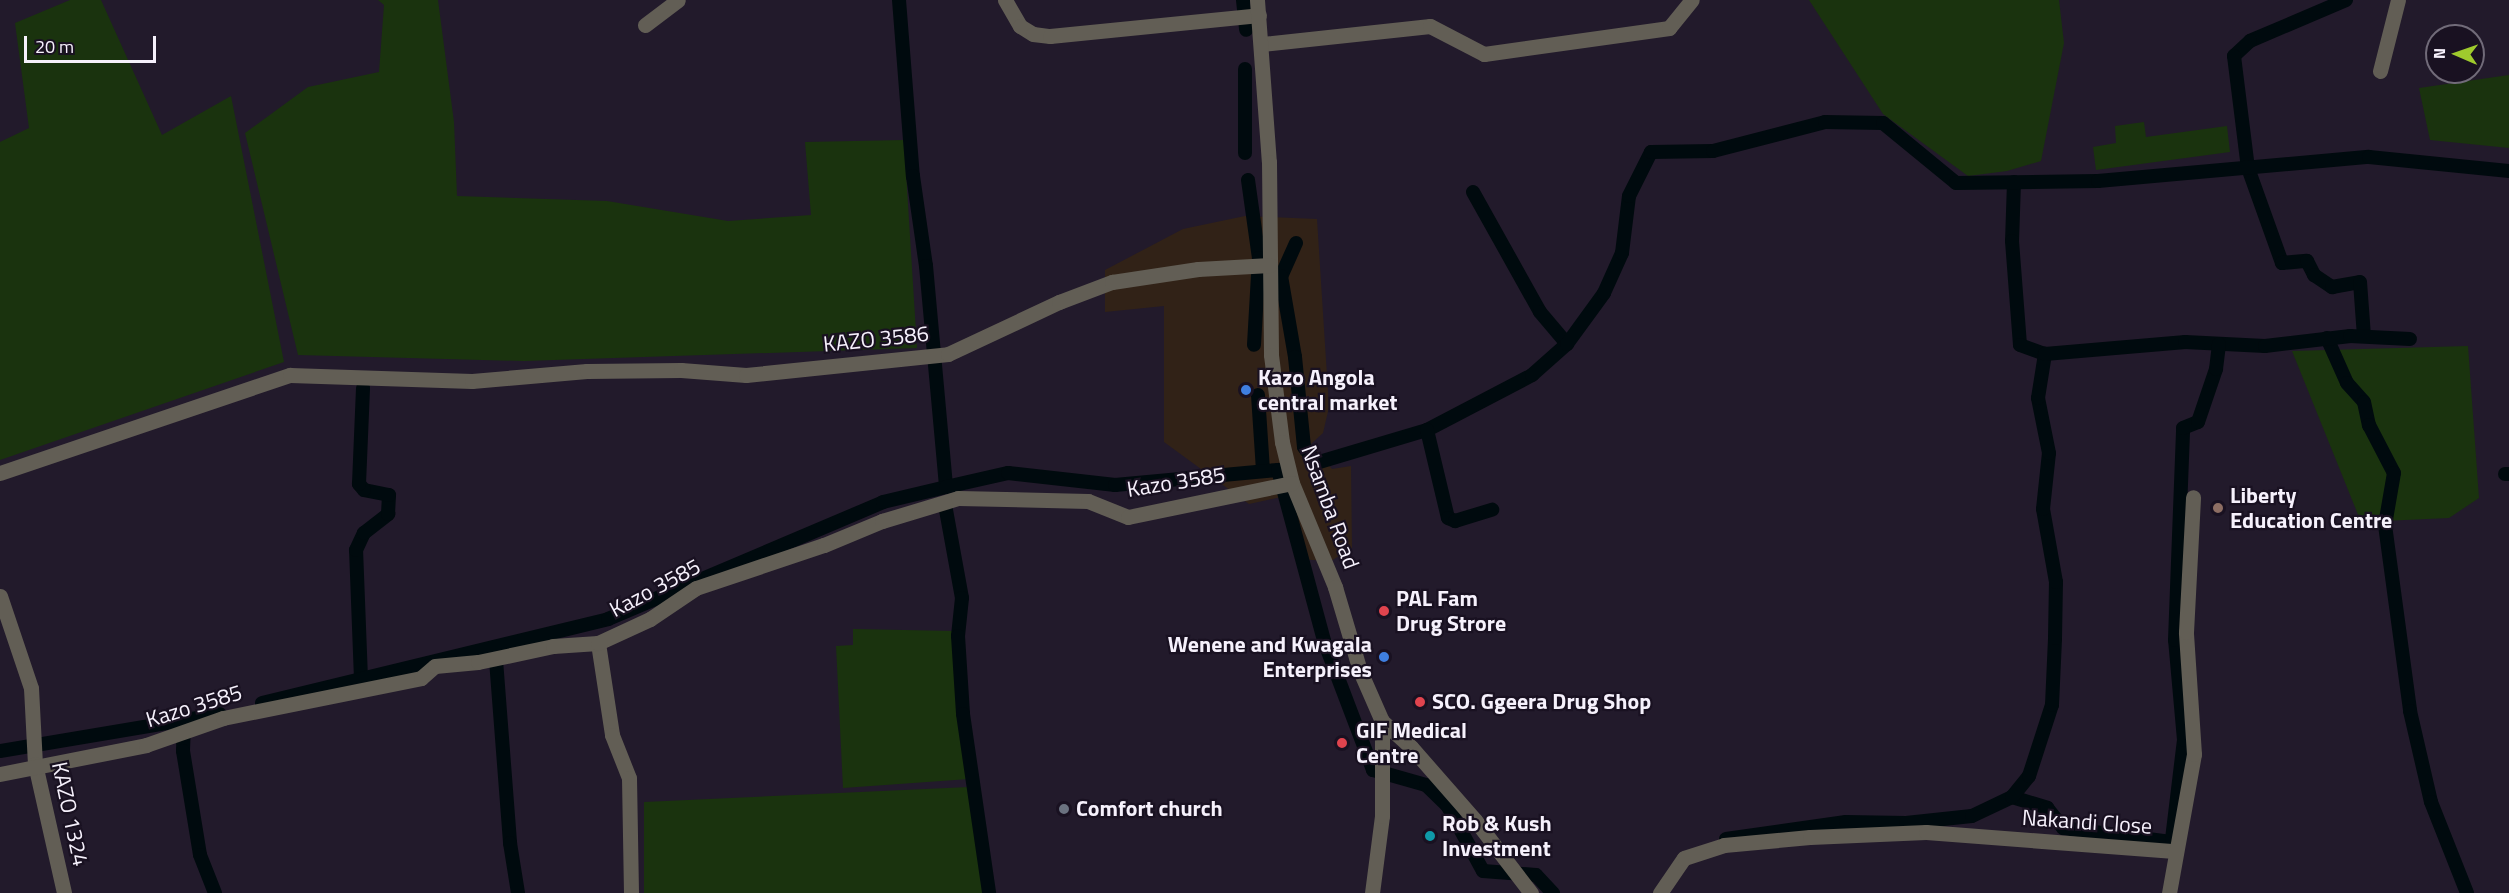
<!DOCTYPE html>
<html>
<head>
<meta charset="utf-8">
<style>
	body { margin:0 }
	#map { position:relative; width:2509px; height:893px; overflow:hidden; background:#221a2b; font-family:"Titillium Web",sans-serif }
	div>[style] { position:absolute }
	.commercial>* { inset:0; background:#312217 }
	.green>* { inset:0; background:#1a330e }
	.stream>* { height:14px; margin:-7px; padding:0 7px; transform-origin:7px; border-radius:7px; background:#000a0e }
	.lane>* { height:15px; margin:-7.5px; padding:0 7.5px; transform-origin:7.5px; border-radius:7.5px; background:#625e55 }
	.street>* { height:15px; margin:-7.5px; padding:0 7.5px; transform-origin:7.5px; border-radius:7.5px; background:#625e55 }
	.dots>* { width:16px; height:16px; translate:-50% -50%; box-sizing:border-box; border:3px solid #191121; border-radius:50% }
	span { translate:-50% -50%; white-space:nowrap; text-align:center; line-height:1.15; -webkit-text-stroke:4.5px #191121; paint-order:stroke }
	.street-label { font-size:22px; color:#f6f1fc }
	.poi-label { font-size:22px; color:#f6f1fc; font-weight:700 }
	.left { translate:0 -50%; text-align:left }
	.right { translate:-100% -50%; text-align:right }
	.north { position:absolute; left:2425px; top:24px; width:60px; height:60px; box-sizing:border-box; background:#191121; border:2px solid #716b79; border-radius:50%; rotate:272deg; font-size:16px; font-weight:700; line-height:24px; text-align:center; color:#f6f1fc }
	.north::after { content:''; display:block; margin:auto; width:21px; height:27px; background:#9fca2d; clip-path:polygon(50% 0,100% 100%,50% 72%,0 100%) }
	.scale { position:absolute; left:24px; top:36px; width:132px; height:27px; box-sizing:border-box; border:3px solid #f6f1fc; border-top:0; padding-left:8px; font-size:18px; line-height:21px; white-space:nowrap; color:#f6f1fc; -webkit-text-stroke:4px #191121; paint-order:stroke }
</style>
</head>
<body>
<div id="map">
	<div class="commercial">
		<i style="clip-path:polygon(1245px 216px,1317px 219px,1329px 407px,1323px 433px,1311px 444px,1332px 469px,1351px 466px,1352px 548px,1331px 561px,1295px 559px,1281px 497px,1249px 504px,1164px 442px,1164px 306px,1105px 312px,1105px 270px,1183px 229px)"></i>
	</div>
	<div class="green">
		<i style="clip-path:polygon(70px 0,101px 0,162px 135px,231px 96px,284px 362px,0 460px,0 142px,29px 128px,15px 23px)"></i>
		<i style="clip-path:polygon(378px 0,438px 0,454px 122px,457px 196px,607px 201px,728px 221px,811px 215px,805px 142px,904px 140px,917px 348px,524px 361px,298px 355px,245px 133px,308px 87px,379px 72px,384px 5px)"></i>
		<i style="clip-path:polygon(1809px 0,2059px 0,2064px 43px,2041px 161px,2007px 171px,1968px 176px,1883px 114px)"></i>
		<i style="clip-path:polygon(2509px 75px,2509px 148px,2430px 140px,2419px 88px)"></i>
		<i style="clip-path:polygon(2144px 122px,2146px 137px,2227px 126px,2230px 152px,2096px 170px,2093px 147px,2116px 143px,2115px 126px)"></i>
		<i style="clip-path:polygon(2468px 346px,2479px 498px,2449px 518px,2361px 522px,2292px 351px)"></i>
		<i style="clip-path:polygon(853px 629px,955px 631px,969px 779px,843px 788px,836px 646px,853px 645px)"></i>
		<i style="clip-path:polygon(969px 787px,990px 893px,644px 893px,644px 802px)"></i>
	</div>
	<div class="stream">
		<i style="left:899px;top:0;width:177px;rotate:85.5deg"></i>
		<i style="left:913px;top:176px;width:91px;rotate:81.8deg"></i>
		<i style="left:926px;top:266px;width:222px;rotate:84.8deg"></i>
		<i style="left:1243px;top:0;width:30px;rotate:84deg"></i>
		<i style="left:2346px;top:0;width:104px;rotate:156.9deg"></i>
		<i style="left:2250px;top:41px;width:22px;rotate:137deg"></i>
		<i style="left:2234px;top:56px;width:113px;rotate:82.9deg"></i>
		<i style="left:2248px;top:168px;width:101px;rotate:70.3deg"></i>
		<i style="left:2282px;top:263px;width:25px;rotate:-5deg"></i>
		<i style="left:2307px;top:261px;width:16px;rotate:63deg"></i>
		<i style="left:2314px;top:275px;width:22px;rotate:34deg"></i>
		<i style="left:2332px;top:287px;width:28px;rotate:-10deg"></i>
		<i style="left:2360px;top:282px;width:54px;rotate:85.8deg"></i>
		<i style="left:1245px;top:69px;width:84px;rotate:90deg"></i>
		<i style="left:1248px;top:180px;width:79px;rotate:82deg"></i>
		<i style="left:1259px;top:258px;width:87px;rotate:93.3deg"></i>
		<i style="left:2014px;top:182px;width:59px;rotate:91.9deg"></i>
		<i style="left:2012px;top:241px;width:104px;rotate:85.6deg"></i>
		<i style="left:2020px;top:345px;width:27px;rotate:20deg"></i>
		<i style="left:1473px;top:192px;width:137px;rotate:60.8deg"></i>
		<i style="left:1540px;top:312px;width:42px;rotate:49.8deg"></i>
		<i style="left:1296px;top:243px;width:36px;rotate:114deg"></i>
		<i style="left:1281px;top:276px;width:82px;rotate:80.2deg"></i>
		<i style="left:1295px;top:357px;width:90px;rotate:84.3deg"></i>
		<i style="left:1304px;top:447px;width:20px;rotate:53deg"></i>
		<i style="left:1316px;top:463px;width:116px;rotate:-16.6deg"></i>
		<i style="left:1427px;top:430px;width:119px;rotate:-27.6deg"></i>
		<i style="left:1532px;top:375px;width:47px;rotate:-41.5deg"></i>
		<i style="left:1567px;top:344px;width:63px;rotate:-54deg"></i>
		<i style="left:1604px;top:293px;width:44px;rotate:-65.8deg"></i>
		<i style="left:1622px;top:253px;width:57px;rotate:-83deg"></i>
		<i style="left:1629px;top:196px;width:49px;rotate:-63.4deg"></i>
		<i style="left:1651px;top:152px;width:62px;rotate:-0.9deg"></i>
		<i style="left:1713px;top:151px;width:116px;rotate:-14.5deg"></i>
		<i style="left:1825px;top:122px;width:58px;rotate:1deg"></i>
		<i style="left:1883px;top:123px;width:94px;rotate:39.4deg"></i>
		<i style="left:1956px;top:183px;width:142px;rotate:-0.8deg"></i>
		<i style="left:2098px;top:181px;width:272px;rotate:-5.1deg"></i>
		<i style="left:2369px;top:157px;width:141px;rotate:5.7deg"></i>
		<i style="left:2327px;top:338px;width:49px;rotate:66deg"></i>
		<i style="left:2347px;top:383px;width:25px;rotate:48deg"></i>
		<i style="left:2364px;top:402px;width:24px;rotate:78deg"></i>
		<i style="left:2369px;top:425px;width:54px;rotate:62.5deg"></i>
		<i style="left:2394px;top:473px;width:53px;rotate:99.8deg"></i>
		<i style="left:2385px;top:525px;width:188px;rotate:82.3deg"></i>
		<i style="left:2410px;top:711px;width:93px;rotate:77deg"></i>
		<i style="left:2431px;top:802px;width:98px;rotate:68.4deg"></i>
		<i style="left:1258px;top:395px;width:76px;rotate:86.2deg"></i>
		<i style="left:1427px;top:430px;width:90px;rotate:76.6deg"></i>
		<i style="left:1448px;top:518px;width:8px;rotate:23deg"></i>
		<i style="left:1455px;top:521px;width:39px;rotate:-17deg"></i>
		<i style="left:2505px;top:474px;width:4px"></i>
		<i style="left:946px;top:510px;width:89px;rotate:79.7deg"></i>
		<i style="left:962px;top:598px;width:38px;rotate:96deg"></i>
		<i style="left:958px;top:636px;width:78px;rotate:86.3deg"></i>
		<i style="left:963px;top:714px;width:181px;rotate:81.7deg"></i>
		<i style="left:495px;top:647px;width:197px;rotate:85.6deg"></i>
		<i style="left:510px;top:843px;width:51px;rotate:80.9deg"></i>
		<i style="left:361px;top:679px;width:129px;rotate:-92.2deg"></i>
		<i style="left:356px;top:550px;width:19px;rotate:-65deg"></i>
		<i style="left:364px;top:533px;width:31px;rotate:-38deg"></i>
		<i style="left:388px;top:514px;width:19px;rotate:-87deg"></i>
		<i style="left:389px;top:495px;width:25px;rotate:-169deg"></i>
		<i style="left:364px;top:490px;width:8px;rotate:-130deg"></i>
		<i style="left:359px;top:484px;width:96px;rotate:-87.6deg"></i>
		<i style="left:262px;top:703px;width:356px;rotate:-13.6deg"></i>
		<i style="left:608px;top:619px;width:299px;rotate:-23deg"></i>
		<i style="left:883px;top:502px;width:65px;rotate:-13.4deg"></i>
		<i style="left:946px;top:487px;width:64px;rotate:-12.7deg"></i>
		<i style="left:1008px;top:473px;width:108px;rotate:6.4deg"></i>
		<i style="left:1115px;top:485px;width:164px;rotate:-5.3deg"></i>
		<i style="left:1278px;top:470px;width:177px;rotate:74.9deg"></i>
		<i style="left:1324px;top:641px;width:138px;rotate:69.2deg"></i>
		<i style="left:1373px;top:770px;width:55px;rotate:15.8deg"></i>
		<i style="left:1426px;top:785px;width:29px;rotate:44deg"></i>
		<i style="left:1447px;top:805px;width:75px;rotate:61.4deg"></i>
		<i style="left:1483px;top:871px;width:53px;rotate:4.3deg"></i>
		<i style="left:1536px;top:875px;width:25px;rotate:47deg"></i>
		<i style="left:184px;top:722px;width:29px;rotate:92deg"></i>
		<i style="left:183px;top:751px;width:105px;rotate:80.7deg"></i>
		<i style="left:200px;top:855px;width:41px;rotate:68.5deg"></i>
		<i style="left:0;top:751px;width:223px;rotate:-9.5deg"></i>
		<i style="left:2012px;top:797px;width:37px;rotate:17deg"></i>
		<i style="left:2047px;top:808px;width:26px;rotate:51deg"></i>
		<i style="left:2063px;top:828px;width:109px;rotate:7.4deg"></i>
		<i style="left:1726px;top:839px;width:121px;rotate:-8.1deg"></i>
		<i style="left:1846px;top:822px;width:60px;rotate:1deg"></i>
		<i style="left:1906px;top:823px;width:66px;rotate:-6.1deg"></i>
		<i style="left:1972px;top:816px;width:44px;rotate:-25.4deg"></i>
		<i style="left:2012px;top:797px;width:27px;rotate:-51deg"></i>
		<i style="left:2029px;top:776px;width:75px;rotate:-72.1deg"></i>
		<i style="left:2052px;top:705px;width:67px;rotate:-87.4deg"></i>
		<i style="left:2055px;top:638px;width:56px;rotate:-89deg"></i>
		<i style="left:2056px;top:582px;width:74px;rotate:-100.1deg"></i>
		<i style="left:2043px;top:509px;width:56px;rotate:-83.9deg"></i>
		<i style="left:2049px;top:453px;width:56px;rotate:-101.3deg"></i>
		<i style="left:2038px;top:398px;width:45px;rotate:-81deg"></i>
		<i style="left:2045px;top:354px;width:141px;rotate:-4.9deg"></i>
		<i style="left:2185px;top:342px;width:80px;rotate:2.9deg"></i>
		<i style="left:2265px;top:346px;width:86px;rotate:-6.7deg"></i>
		<i style="left:2350px;top:336px;width:60px;rotate:2.9deg"></i>
		<i style="left:2172px;top:839px;width:100px;rotate:-83.1deg"></i>
		<i style="left:2184px;top:740px;width:100px;rotate:-95.1deg"></i>
		<i style="left:2175px;top:640px;width:212px;rotate:-87.8deg"></i>
		<i style="left:2183px;top:428px;width:16px;rotate:-22deg"></i>
		<i style="left:2198px;top:422px;width:56px;rotate:-71.2deg"></i>
		<i style="left:2216px;top:369px;width:25px;rotate:-83deg"></i>
	</div>
	<div class="lane">
		<i style="left:1005px;top:0;width:30px;rotate:60deg"></i>
		<i style="left:1020px;top:26px;width:15px;rotate:32deg"></i>
		<i style="left:1033px;top:34px;width:17px;rotate:7deg"></i>
		<i style="left:1050px;top:36px;width:210px;rotate:-5.7deg"></i>
		<i style="left:1262px;top:44px;width:169px;rotate:-6.1deg"></i>
		<i style="left:1430px;top:26px;width:61px;rotate:27.4deg"></i>
		<i style="left:1484px;top:54px;width:187px;rotate:-8deg"></i>
		<i style="left:1669px;top:28px;width:36px;rotate:-51deg"></i>
	</div>
	<div class="street">
		<i style="left:1257px;top:0;width:162px;rotate:85.8deg"></i>
		<i style="left:1269px;top:162px;width:193px;rotate:89.4deg"></i>
		<i style="left:1271px;top:355px;width:88px;rotate:82.8deg"></i>
		<i style="left:1282px;top:442px;width:42px;rotate:76.3deg"></i>
		<i style="left:1292px;top:483px;width:113px;rotate:67.5deg"></i>
		<i style="left:1335px;top:587px;width:88px;rotate:73.4deg"></i>
		<i style="left:1360px;top:671px;width:55px;rotate:66.3deg"></i>
		<i style="left:1382px;top:721px;width:39px;rotate:42deg"></i>
		<i style="left:1411px;top:747px;width:97px;rotate:48.8deg"></i>
		<i style="left:1475px;top:820px;width:92px;rotate:52.5deg"></i>
		<i style="left:645px;top:25px;width:41px;rotate:-37.1deg"></i>
		<i style="left:2380px;top:71px;width:73px;rotate:-75.8deg"></i>
		<i style="left:0;top:473px;width:306px;rotate:-18.7deg"></i>
		<i style="left:290px;top:375px;width:182px;rotate:1.9deg"></i>
		<i style="left:472px;top:381px;width:115px;rotate:-5deg"></i>
		<i style="left:587px;top:371px;width:94px;rotate:-0.6deg"></i>
		<i style="left:681px;top:370px;width:65px;rotate:4.4deg"></i>
		<i style="left:746px;top:375px;width:203px;rotate:-5.9deg"></i>
		<i style="left:948px;top:354px;width:123px;rotate:-25.1deg"></i>
		<i style="left:1059px;top:302px;width:57px;rotate:-20.7deg"></i>
		<i style="left:1112px;top:282px;width:87px;rotate:-8.6deg"></i>
		<i style="left:1198px;top:269px;width:72px;rotate:-3.2deg"></i>
		<i style="left:0;top:596px;width:97px;rotate:71.4deg"></i>
		<i style="left:31px;top:688px;width:76px;rotate:87deg"></i>
		<i style="left:35px;top:764px;width:132px;rotate:77.3deg"></i>
		<i style="left:598px;top:643px;width:93px;rotate:81.3deg"></i>
		<i style="left:612px;top:735px;width:46px;rotate:68.4deg"></i>
		<i style="left:629px;top:778px;width:115px;rotate:89deg"></i>
		<i style="left:0;top:774px;width:149px;rotate:-11.2deg"></i>
		<i style="left:146px;top:745px;width:82px;rotate:-19.3deg"></i>
		<i style="left:223px;top:718px;width:202px;rotate:-11.4deg"></i>
		<i style="left:421px;top:678px;width:18px;rotate:-41deg"></i>
		<i style="left:435px;top:666px;width:43px;rotate:-5.3deg"></i>
		<i style="left:478px;top:662px;width:77px;rotate:-12deg"></i>
		<i style="left:553px;top:646px;width:45px;rotate:-3.8deg"></i>
		<i style="left:598px;top:643px;width:57px;rotate:-24.8deg"></i>
		<i style="left:650px;top:619px;width:55px;rotate:-34deg"></i>
		<i style="left:696px;top:588px;width:135px;rotate:-18.6deg"></i>
		<i style="left:824px;top:545px;width:63px;rotate:-22.5deg"></i>
		<i style="left:882px;top:521px;width:79px;rotate:-16.8deg"></i>
		<i style="left:958px;top:498px;width:130px;rotate:1.3deg"></i>
		<i style="left:1088px;top:501px;width:43px;rotate:21.8deg"></i>
		<i style="left:1128px;top:517px;width:167px;rotate:-11.7deg"></i>
		<i style="left:1372px;top:893px;width:78px;rotate:-82.6deg"></i>
		<i style="left:1382px;top:816px;width:95px;rotate:-90deg"></i>
		<i style="left:1660px;top:893px;width:42px;rotate:-55.6deg"></i>
		<i style="left:1684px;top:858px;width:42px;rotate:-18deg"></i>
		<i style="left:1724px;top:845px;width:86px;rotate:-5.3deg"></i>
		<i style="left:1810px;top:837px;width:116px;rotate:-2.5deg"></i>
		<i style="left:1926px;top:832px;width:249px;rotate:4.4deg"></i>
		<i style="left:2169px;top:893px;width:141px;rotate:-79.8deg"></i>
		<i style="left:2194px;top:754px;width:122px;rotate:-93.8deg"></i>
		<i style="left:2186px;top:632px;width:135px;rotate:-87deg"></i>
	</div>
	<div class="dots">
		<i style="left:1246px;top:390px;background:#3f7fe0"></i>
		<i style="left:2218px;top:508px;background:#8d6e63"></i>
		<i style="left:1384px;top:611px;background:#e0444e"></i>
		<i style="left:1384px;top:657px;background:#3f7fe0"></i>
		<i style="left:1420px;top:702px;background:#e0444e"></i>
		<i style="left:1342px;top:743px;background:#e0444e"></i>
		<i style="left:1064px;top:809px;background:#6b7280"></i>
		<i style="left:1430px;top:836px;background:#0f9aa8"></i>
	</div>
	<div class="street-label">
		<span style="left:876px;top:339px;rotate:-6deg">KAZO 3586</span>
		<span style="left:1176px;top:482px;rotate:-9deg">Kazo 3585</span>
		<span style="left:1330px;top:507px;rotate:70deg">Nsamba Road</span>
		<span style="left:655px;top:588px;rotate:-28deg">Kazo 3585</span>
		<span style="left:194px;top:706px;rotate:-17deg">Kazo 3585</span>
		<span style="left:70px;top:814px;rotate:78deg">KAZO 1324</span>
		<span style="left:2087px;top:822px;rotate:4deg">Nakandi Close</span>
	</div>
	<div class="poi-label">
		<span class="left" style="left:1258px;top:390px">Kazo Angola<br>central market</span>
		<span class="left" style="left:2230px;top:508px">Liberty<br>Education Centre</span>
		<span class="left" style="left:1396px;top:611px">PAL Fam<br>Drug Strore</span>
		<span class="right" style="left:1372px;top:657px">Wenene and Kwagala<br>Enterprises</span>
		<span class="left" style="left:1432px;top:702px">SCO. Ggeera Drug Shop</span>
		<span class="left" style="left:1356px;top:743px">GIF Medical<br>Centre</span>
		<span class="left" style="left:1076px;top:809px">Comfort church</span>
		<span class="left" style="left:1442px;top:836px">Rob &amp; Kush<br>Investment</span>
	</div>
	<div class="north">N</div>
	<div class="scale">20 m</div>
</div>
</body>
</html>
